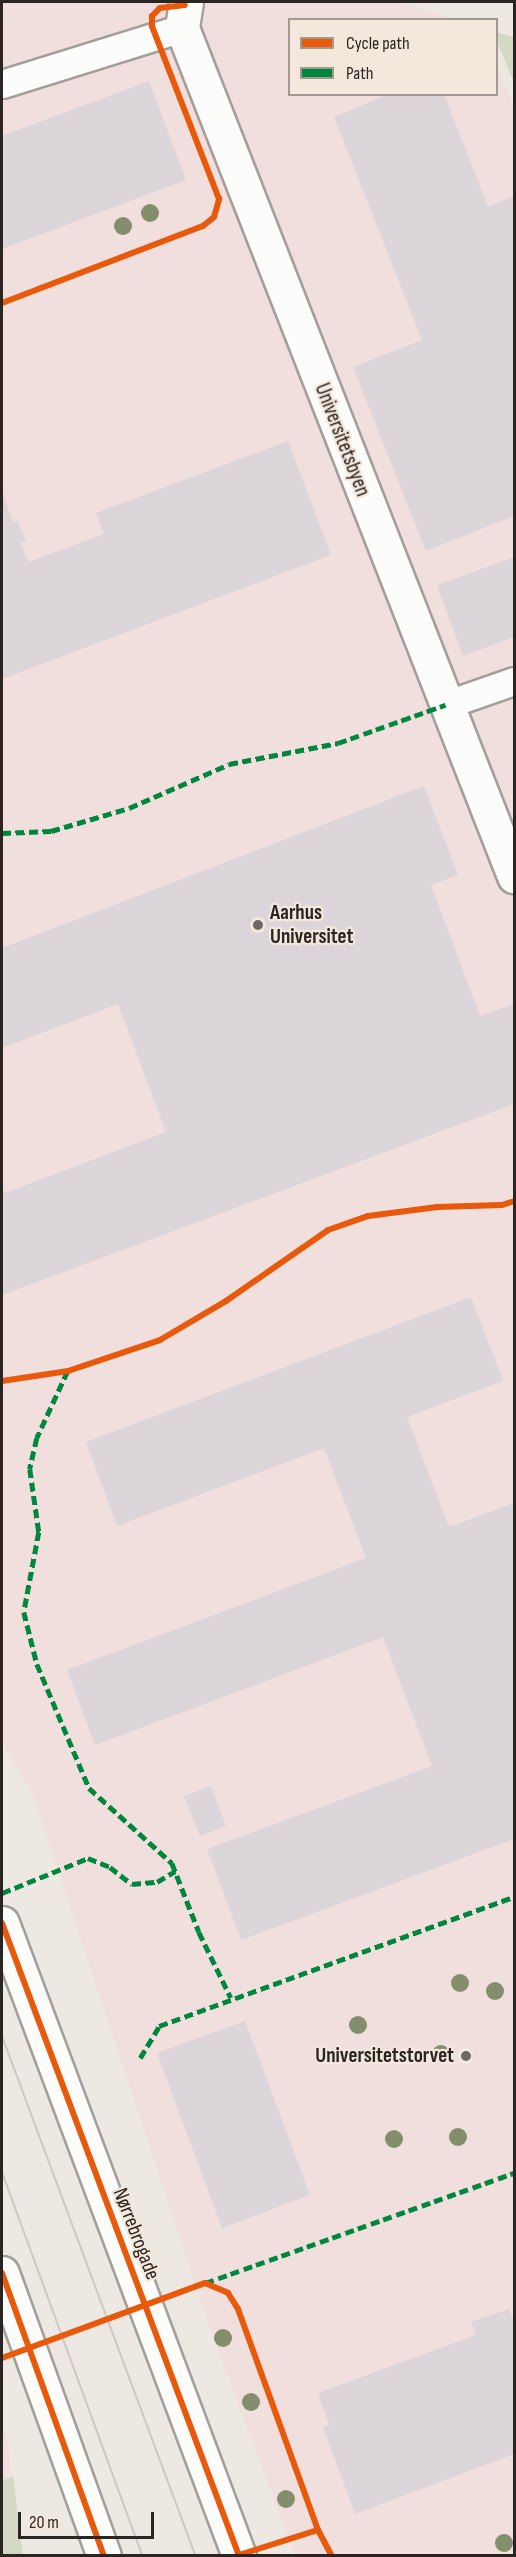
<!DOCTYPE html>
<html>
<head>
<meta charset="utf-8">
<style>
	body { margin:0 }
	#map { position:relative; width:516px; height:2557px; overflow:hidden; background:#eee8e2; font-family:"Sofia Sans Condensed",sans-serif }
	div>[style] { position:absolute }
	.education>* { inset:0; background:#f1dfde }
	.green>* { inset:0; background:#d2dac5 }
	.building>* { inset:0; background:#dcd5da }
	.roads { filter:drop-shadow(2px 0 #a39e9a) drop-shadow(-2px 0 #a39e9a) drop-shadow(0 2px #a39e9a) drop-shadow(0 -2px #a39e9a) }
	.lane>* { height:27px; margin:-13.5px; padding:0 13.5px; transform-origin:13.5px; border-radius:13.5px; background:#fcfcfb }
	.street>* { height:33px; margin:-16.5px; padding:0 16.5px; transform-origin:16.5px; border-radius:16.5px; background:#fcfcfb }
	.secondary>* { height:33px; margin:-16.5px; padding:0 16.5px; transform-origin:16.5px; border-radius:16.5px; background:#fcfcfb }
	.tram>* { height:1.5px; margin:-0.75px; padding:0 0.75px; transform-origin:0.75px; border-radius:0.75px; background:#cac9c8 }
	.quiet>* { height:4.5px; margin-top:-2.25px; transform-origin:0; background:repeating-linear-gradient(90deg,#00873e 0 9px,transparent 0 13.5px) }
	.cycleway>* { height:6px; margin:-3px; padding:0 3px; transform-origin:3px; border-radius:3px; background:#e8590c }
	.trees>* { width:18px; height:18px; margin:-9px; border-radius:50%; background:#838f6c }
	.dots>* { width:16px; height:16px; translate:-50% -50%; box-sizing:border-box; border:3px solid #f4e7dc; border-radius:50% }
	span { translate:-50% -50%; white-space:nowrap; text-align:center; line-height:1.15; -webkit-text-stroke:4.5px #f4e7dc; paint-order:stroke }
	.street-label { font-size:21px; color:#2a2522 }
	.poi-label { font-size:21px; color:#2a2522; font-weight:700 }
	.left { translate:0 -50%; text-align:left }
	.right { translate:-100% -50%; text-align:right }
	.frame { position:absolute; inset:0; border:3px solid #2a2522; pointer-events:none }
	.legend { position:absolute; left:288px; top:18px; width:210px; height:78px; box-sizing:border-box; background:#f4e7dc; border:2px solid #a39992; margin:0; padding:8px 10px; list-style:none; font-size:18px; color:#2a2522 }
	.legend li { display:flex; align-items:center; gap:12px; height:30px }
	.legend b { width:30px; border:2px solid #a39992 }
	.scale { position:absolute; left:18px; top:2512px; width:136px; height:27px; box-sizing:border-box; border:3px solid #2a2522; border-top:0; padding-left:8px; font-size:18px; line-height:21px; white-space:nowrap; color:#2a2522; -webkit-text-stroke:4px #f4e7dc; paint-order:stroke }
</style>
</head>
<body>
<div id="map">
	<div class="education">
		<i style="clip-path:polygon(2px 2px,401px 2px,455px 19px,290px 20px,290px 94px,496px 94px,497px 64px,514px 108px,514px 2555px,295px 2555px,212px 2335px,33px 1795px,2px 1742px)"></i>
		<i style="clip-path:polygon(2px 2424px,7px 2439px,23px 2555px,2px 2555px)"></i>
	</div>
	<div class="green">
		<i style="clip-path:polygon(496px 32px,514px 37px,514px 83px,497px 42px)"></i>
		<i style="clip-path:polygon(13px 2476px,23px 2555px,2px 2555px,2px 2481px)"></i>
	</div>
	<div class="building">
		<i style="clip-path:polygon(149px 81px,186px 180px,2px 249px,2px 136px)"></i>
		<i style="clip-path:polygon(389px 94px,444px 94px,488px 207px,514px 196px,514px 516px,426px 551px,353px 367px,422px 340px,334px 117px)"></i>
		<i style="clip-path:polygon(288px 441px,331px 555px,2px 679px,2px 492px,13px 522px,17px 521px,26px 541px,21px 543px,28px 562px,104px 534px,96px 513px)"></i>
		<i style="clip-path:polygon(514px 557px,514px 637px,463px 656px,437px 585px)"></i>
		<i style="clip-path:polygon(424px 786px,458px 875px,431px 885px,480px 1016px,514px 1004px,514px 1104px,2px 1295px,2px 1194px,166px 1132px,118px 1004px,2px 1048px,2px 948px)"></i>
		<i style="clip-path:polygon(471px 1297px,503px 1381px,407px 1417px,449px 1527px,514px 1503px,514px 1839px,241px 1940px,207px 1849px,432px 1766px,383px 1637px,95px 1745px,67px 1670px,366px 1558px,324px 1448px,117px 1526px,86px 1442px)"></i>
		<i style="clip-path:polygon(211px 1786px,226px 1826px,200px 1836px,184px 1796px)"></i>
		<i style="clip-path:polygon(245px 2021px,310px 2195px,222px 2228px,157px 2053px)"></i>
		<i style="clip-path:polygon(509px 2309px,514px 2321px,514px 2454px,355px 2514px,323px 2427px,329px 2425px,318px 2393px,476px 2335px,471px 2322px)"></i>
	</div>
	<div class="roads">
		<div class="lane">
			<i style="left:2px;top:84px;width:189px;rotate:-17.3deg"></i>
			<i style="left:445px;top:705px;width:73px;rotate:-19.2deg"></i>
		</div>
		<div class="street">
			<i style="left:186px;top:2px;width:26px;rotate:99deg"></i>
			<i style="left:182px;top:28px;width:911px;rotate:68.62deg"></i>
		</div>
		<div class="secondary">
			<i style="left:2px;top:1923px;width:676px;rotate:69.47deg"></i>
			<i style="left:2px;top:2273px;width:301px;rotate:70.2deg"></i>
		</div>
	</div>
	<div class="tram">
		<i style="left:2px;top:2035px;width:556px;rotate:69.58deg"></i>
		<i style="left:2px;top:2171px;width:410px;rotate:69.9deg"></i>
	</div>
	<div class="quiet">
		<i style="left:2px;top:833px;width:49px;rotate:-2.3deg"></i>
		<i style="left:51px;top:831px;width:81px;rotate:-16.4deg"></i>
		<i style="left:129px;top:808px;width:109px;rotate:-23.7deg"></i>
		<i style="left:229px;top:764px;width:111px;rotate:-10.9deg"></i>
		<i style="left:338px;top:743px;width:114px;rotate:-19.6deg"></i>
		<i style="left:68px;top:1371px;width:74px;rotate:114.8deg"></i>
		<i style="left:37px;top:1438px;width:32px;rotate:103deg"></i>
		<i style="left:30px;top:1469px;width:64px;rotate:81.9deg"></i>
		<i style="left:39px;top:1532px;width:81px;rotate:100.6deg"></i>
		<i style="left:24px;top:1612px;width:54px;rotate:76deg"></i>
		<i style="left:37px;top:1664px;width:134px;rotate:67.2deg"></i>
		<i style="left:89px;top:1788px;width:112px;rotate:42.1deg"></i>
		<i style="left:172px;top:1863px;width:74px;rotate:68.6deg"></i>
		<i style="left:199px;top:1932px;width:73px;rotate:64.1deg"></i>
		<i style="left:2px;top:1893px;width:93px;rotate:-22.1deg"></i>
		<i style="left:88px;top:1858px;width:24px;rotate:22deg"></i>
		<i style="left:110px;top:1867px;width:28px;rotate:38deg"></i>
		<i style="left:132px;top:1884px;width:25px;rotate:-5deg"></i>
		<i style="left:157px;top:1882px;width:21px;rotate:-31deg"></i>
		<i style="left:140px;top:2058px;width:37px;rotate:-59deg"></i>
		<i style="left:159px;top:2026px;width:378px;rotate:-20deg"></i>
		<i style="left:205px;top:2283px;width:328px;rotate:-19.6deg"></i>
	</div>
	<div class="cycleway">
		<i style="left:2px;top:303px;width:215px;rotate:-21deg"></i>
		<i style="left:203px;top:226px;width:14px;rotate:-39deg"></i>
		<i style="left:214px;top:217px;width:19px;rotate:-74deg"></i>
		<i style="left:219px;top:199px;width:186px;rotate:-111.2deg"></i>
		<i style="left:152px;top:26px;width:10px;rotate:-90deg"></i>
		<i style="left:152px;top:16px;width:11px;rotate:-45deg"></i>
		<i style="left:160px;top:8px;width:25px;rotate:-7deg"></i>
		<i style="left:2px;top:1381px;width:67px;rotate:-8.6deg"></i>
		<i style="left:68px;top:1371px;width:97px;rotate:-18.6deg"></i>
		<i style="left:160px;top:1340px;width:77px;rotate:-30.6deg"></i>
		<i style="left:226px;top:1301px;width:124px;rotate:-34.8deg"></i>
		<i style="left:328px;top:1230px;width:42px;rotate:-19.3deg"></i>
		<i style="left:368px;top:1216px;width:70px;rotate:-7.4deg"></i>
		<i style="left:437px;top:1207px;width:65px;rotate:-1.8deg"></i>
		<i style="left:502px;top:1205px;width:13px;rotate:-18deg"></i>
		<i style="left:2px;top:1923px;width:676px;rotate:69.47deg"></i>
		<i style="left:2px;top:2273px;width:301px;rotate:70.2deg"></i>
		<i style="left:2px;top:2358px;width:216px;rotate:-20.3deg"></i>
		<i style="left:205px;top:2283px;width:25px;rotate:23deg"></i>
		<i style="left:228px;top:2293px;width:19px;rotate:58deg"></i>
		<i style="left:238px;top:2309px;width:235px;rotate:70.1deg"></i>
		<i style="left:318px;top:2530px;width:30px;rotate:62deg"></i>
		<i style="left:239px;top:2555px;width:83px;rotate:-17.6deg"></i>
	</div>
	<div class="trees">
		<i style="left:150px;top:213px"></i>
		<i style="left:123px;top:226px"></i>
		<i style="left:460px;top:1983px"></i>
		<i style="left:495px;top:1991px"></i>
		<i style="left:358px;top:2025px"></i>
		<i style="left:441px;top:2054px"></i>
		<i style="left:458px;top:2137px"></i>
		<i style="left:394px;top:2139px"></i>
		<i style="left:223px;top:2338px"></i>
		<i style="left:251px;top:2402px"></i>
		<i style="left:286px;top:2499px"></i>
		<i style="left:504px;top:2543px"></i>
	</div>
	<div class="dots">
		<i style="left:258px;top:925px;background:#6f6965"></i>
		<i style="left:466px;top:2056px;background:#6f6965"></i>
	</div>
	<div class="street-label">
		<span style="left:342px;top:440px;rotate:69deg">Universitetsbyen</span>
		<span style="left:136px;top:2234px;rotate:69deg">Nørrebrogade</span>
	</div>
	<div class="poi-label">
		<span class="left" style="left:270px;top:925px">Aarhus<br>Universitet</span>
		<span class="right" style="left:454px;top:2056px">Universitetstorvet</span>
	</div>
	<div class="frame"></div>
	<ul class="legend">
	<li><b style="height:8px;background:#e8590c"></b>Cycle path</li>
	<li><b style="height:8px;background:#00873e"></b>Path</li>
	</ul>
	<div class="scale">20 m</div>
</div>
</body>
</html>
